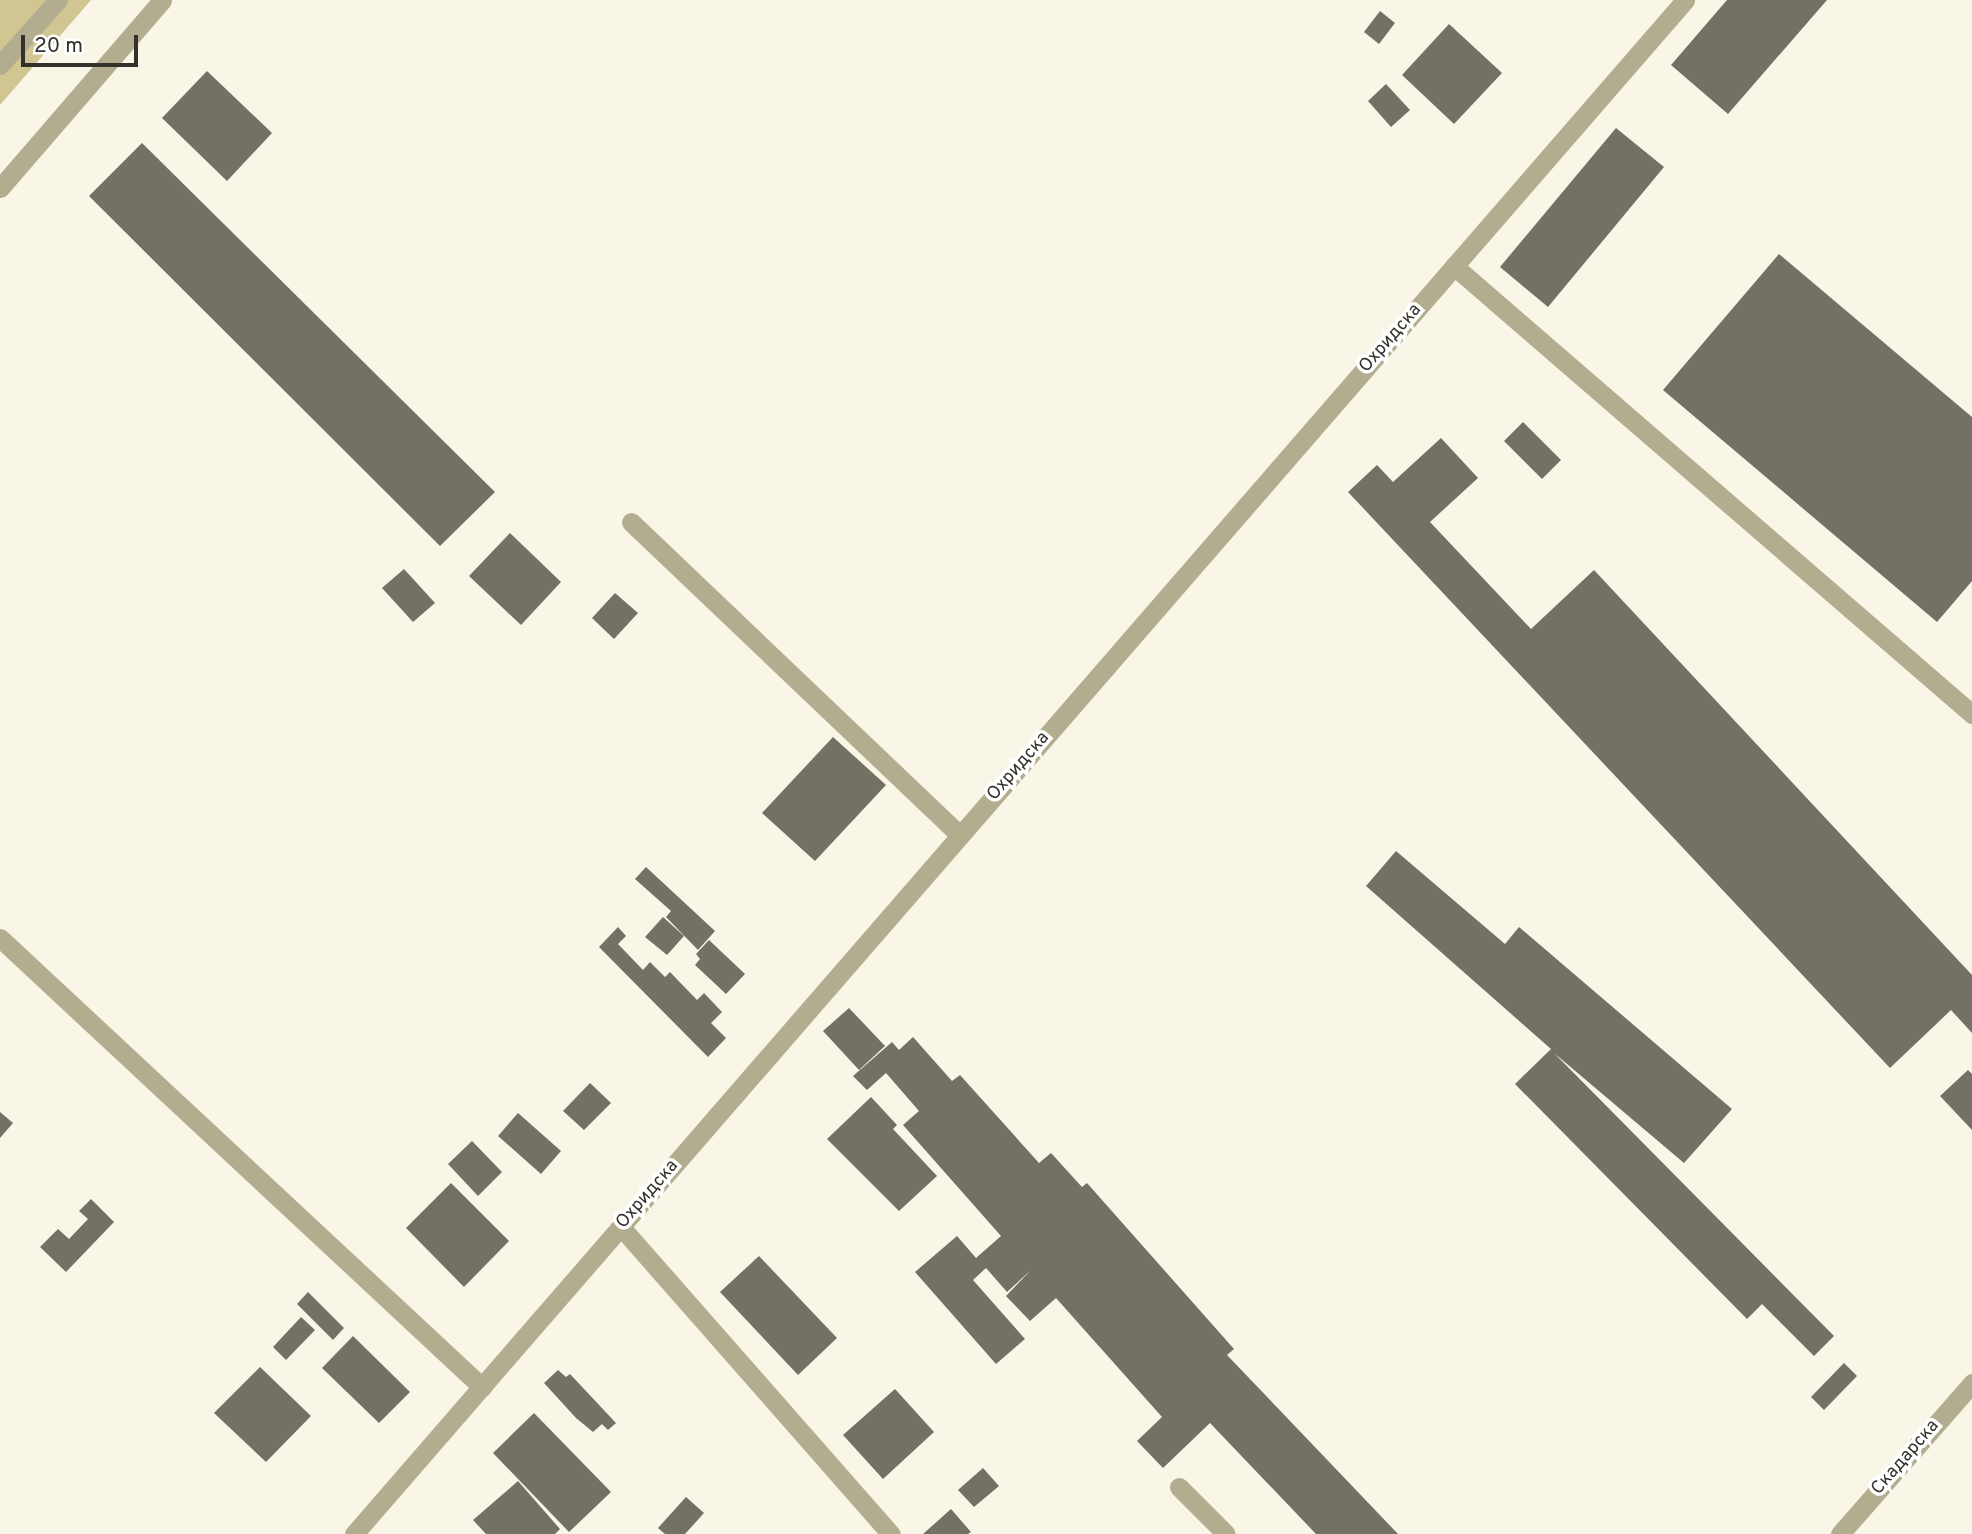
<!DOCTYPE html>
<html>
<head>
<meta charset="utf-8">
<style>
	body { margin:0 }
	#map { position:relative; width:1972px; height:1534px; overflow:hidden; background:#f9f6e8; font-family:Overpass,sans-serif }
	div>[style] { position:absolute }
	.green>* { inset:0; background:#d1c692 }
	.building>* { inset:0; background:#737064 }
	.service>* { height:19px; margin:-9.5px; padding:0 9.5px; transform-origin:9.5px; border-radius:9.5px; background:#b3ad90 }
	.minor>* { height:19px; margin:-9.5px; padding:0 9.5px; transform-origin:9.5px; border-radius:9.5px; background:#b3ad90 }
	span { translate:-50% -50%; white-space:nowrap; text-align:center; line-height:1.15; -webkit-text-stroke:7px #fff; paint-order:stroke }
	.street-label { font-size:18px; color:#32312b }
	.scale { position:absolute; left:21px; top:35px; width:117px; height:32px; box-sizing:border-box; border:4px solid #32312b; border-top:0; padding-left:9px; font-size:21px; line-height:24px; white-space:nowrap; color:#32312b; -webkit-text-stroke:5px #fff; paint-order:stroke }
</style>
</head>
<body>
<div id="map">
	<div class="green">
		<i style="clip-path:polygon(0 0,91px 0,0 105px)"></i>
	</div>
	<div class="building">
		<i style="clip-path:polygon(1727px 0,1827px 0,1728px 114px,1671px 65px)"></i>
		<i style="clip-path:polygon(1380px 11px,1395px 23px,1379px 44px,1364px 32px)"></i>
		<i style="clip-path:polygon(1449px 24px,1502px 73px,1454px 124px,1402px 75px)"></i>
		<i style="clip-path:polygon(207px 71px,272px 133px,227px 181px,162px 118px)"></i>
		<i style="clip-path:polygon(1386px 84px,1410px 110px,1391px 127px,1368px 101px)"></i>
		<i style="clip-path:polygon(1616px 128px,1664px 167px,1548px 307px,1500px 267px)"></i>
		<i style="clip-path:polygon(142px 143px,495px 492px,440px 546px,89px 196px)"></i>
		<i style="clip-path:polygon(1779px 254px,1972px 417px,1972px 581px,1937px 622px,1663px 390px)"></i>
		<i style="clip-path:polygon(1523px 422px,1561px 460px,1542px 479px,1504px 441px)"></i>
		<i style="clip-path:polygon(1441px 438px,1478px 478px,1430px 522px,1531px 629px,1594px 570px,1972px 975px,1972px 1033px,1951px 1010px,1890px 1068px,1348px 492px,1377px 465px,1393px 482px)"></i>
		<i style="clip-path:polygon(510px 533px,561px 582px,521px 625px,469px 576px)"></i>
		<i style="clip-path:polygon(404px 569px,435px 603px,413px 622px,382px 588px)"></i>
		<i style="clip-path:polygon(615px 593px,638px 613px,614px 639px,592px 618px)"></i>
		<i style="clip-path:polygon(833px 737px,886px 785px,815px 861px,762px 813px)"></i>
		<i style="clip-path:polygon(1396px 851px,1505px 944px,1519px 927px,1732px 1109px,1684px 1163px,1554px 1053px,1834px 1336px,1814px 1356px,1762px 1304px,1747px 1319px,1515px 1084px,1551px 1049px,1366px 886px)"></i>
		<i style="clip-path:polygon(646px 867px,715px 931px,698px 950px,666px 917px,671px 911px,635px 879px)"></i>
		<i style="clip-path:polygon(663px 917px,684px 936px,667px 955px,645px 937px)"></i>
		<i style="clip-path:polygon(618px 927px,626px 936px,618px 944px,643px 970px,650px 962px,665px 977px,670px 972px,697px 1000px,704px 993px,722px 1012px,711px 1023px,726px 1038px,708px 1057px,599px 947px)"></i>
		<i style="clip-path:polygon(709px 940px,745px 974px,726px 994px,695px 965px,700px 959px,696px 954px)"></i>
		<i style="clip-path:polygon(849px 1008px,885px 1046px,859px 1070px,823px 1031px)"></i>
		<i style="clip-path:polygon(913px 1037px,952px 1081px,960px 1075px,1039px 1163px,1051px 1153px,1082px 1187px,1087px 1183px,1234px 1349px,1227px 1355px,1398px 1534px,1316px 1534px,1210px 1423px,1163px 1468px,1137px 1441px,1162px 1417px,1056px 1298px,1030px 1321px,1006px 1296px,1031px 1270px,1007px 1292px,986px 1268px,973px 1280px,1025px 1339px,996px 1364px,915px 1272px,957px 1236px,976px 1258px,1001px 1236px,903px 1125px,919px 1111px,886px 1073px,867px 1090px,853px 1076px,892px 1042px,899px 1050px)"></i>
		<i style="clip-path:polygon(1968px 1070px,1972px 1074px,1972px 1130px,1940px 1096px)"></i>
		<i style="clip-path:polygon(590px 1083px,611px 1103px,584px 1130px,563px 1111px)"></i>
		<i style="clip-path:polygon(871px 1097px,897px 1125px,893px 1129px,937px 1176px,899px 1211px,827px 1139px)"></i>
		<i style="clip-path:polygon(0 1112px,13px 1123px,0 1138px)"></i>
		<i style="clip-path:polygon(518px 1113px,561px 1151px,541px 1174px,498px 1136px)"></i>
		<i style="clip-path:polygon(472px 1141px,502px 1172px,478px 1196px,448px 1164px)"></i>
		<i style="clip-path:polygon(451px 1183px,509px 1241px,464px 1287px,406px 1228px)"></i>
		<i style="clip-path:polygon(91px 1199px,114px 1222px,66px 1272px,40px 1247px,58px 1229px,69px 1239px,88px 1219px,79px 1211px)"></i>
		<i style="clip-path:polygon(759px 1256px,837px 1338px,798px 1375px,720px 1292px)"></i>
		<i style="clip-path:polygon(308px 1292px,344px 1328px,333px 1340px,297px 1304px)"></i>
		<i style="clip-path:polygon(301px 1317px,315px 1330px,286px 1360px,273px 1347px)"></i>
		<i style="clip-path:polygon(353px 1336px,410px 1392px,379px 1423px,322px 1368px)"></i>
		<i style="clip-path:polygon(1844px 1363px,1857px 1376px,1824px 1410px,1811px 1397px)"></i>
		<i style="clip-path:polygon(260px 1367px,311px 1416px,266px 1462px,214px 1413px)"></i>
		<i style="clip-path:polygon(558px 1370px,566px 1377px,570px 1374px,616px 1423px,608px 1430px,602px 1424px,593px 1432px,576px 1418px,544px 1383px)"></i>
		<i style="clip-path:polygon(895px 1389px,934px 1432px,883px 1479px,843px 1435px)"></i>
		<i style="clip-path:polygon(534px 1413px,611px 1492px,569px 1532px,493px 1453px)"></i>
		<i style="clip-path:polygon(983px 1468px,999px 1486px,974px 1507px,958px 1490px)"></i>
		<i style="clip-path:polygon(518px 1481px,560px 1529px,555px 1534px,486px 1534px,473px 1520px)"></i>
		<i style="clip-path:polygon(686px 1497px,704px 1513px,685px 1534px,665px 1534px,658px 1528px)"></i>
		<i style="clip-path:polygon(951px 1509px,971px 1532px,968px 1534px,923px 1534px)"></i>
	</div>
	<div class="service">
		<i style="left:0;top:65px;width:87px;rotate:-48.3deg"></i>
		<i style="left:1454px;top:266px;width:685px;rotate:40.86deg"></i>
		<i style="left:631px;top:522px;width:454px;rotate:43.6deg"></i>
		<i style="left:0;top:938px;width:659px;rotate:42.97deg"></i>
		<i style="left:1179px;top:1487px;width:66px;rotate:45deg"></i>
	</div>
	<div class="minor">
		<i style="left:0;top:188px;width:248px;rotate:-49.2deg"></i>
		<i style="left:621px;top:1227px;width:409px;rotate:48.7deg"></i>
		<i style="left:354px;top:1534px;width:2031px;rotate:-49.05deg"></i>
		<i style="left:1840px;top:1534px;width:201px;rotate:-48.8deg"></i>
	</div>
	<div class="street-label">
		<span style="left:1391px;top:339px;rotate:-49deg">Охридска</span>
		<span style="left:1019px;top:767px;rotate:-49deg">Охридска</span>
		<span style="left:648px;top:1195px;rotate:-49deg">Охридска</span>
		<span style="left:1906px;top:1458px;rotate:-49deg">Скадарска</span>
	</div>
	<div class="scale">20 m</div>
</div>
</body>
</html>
